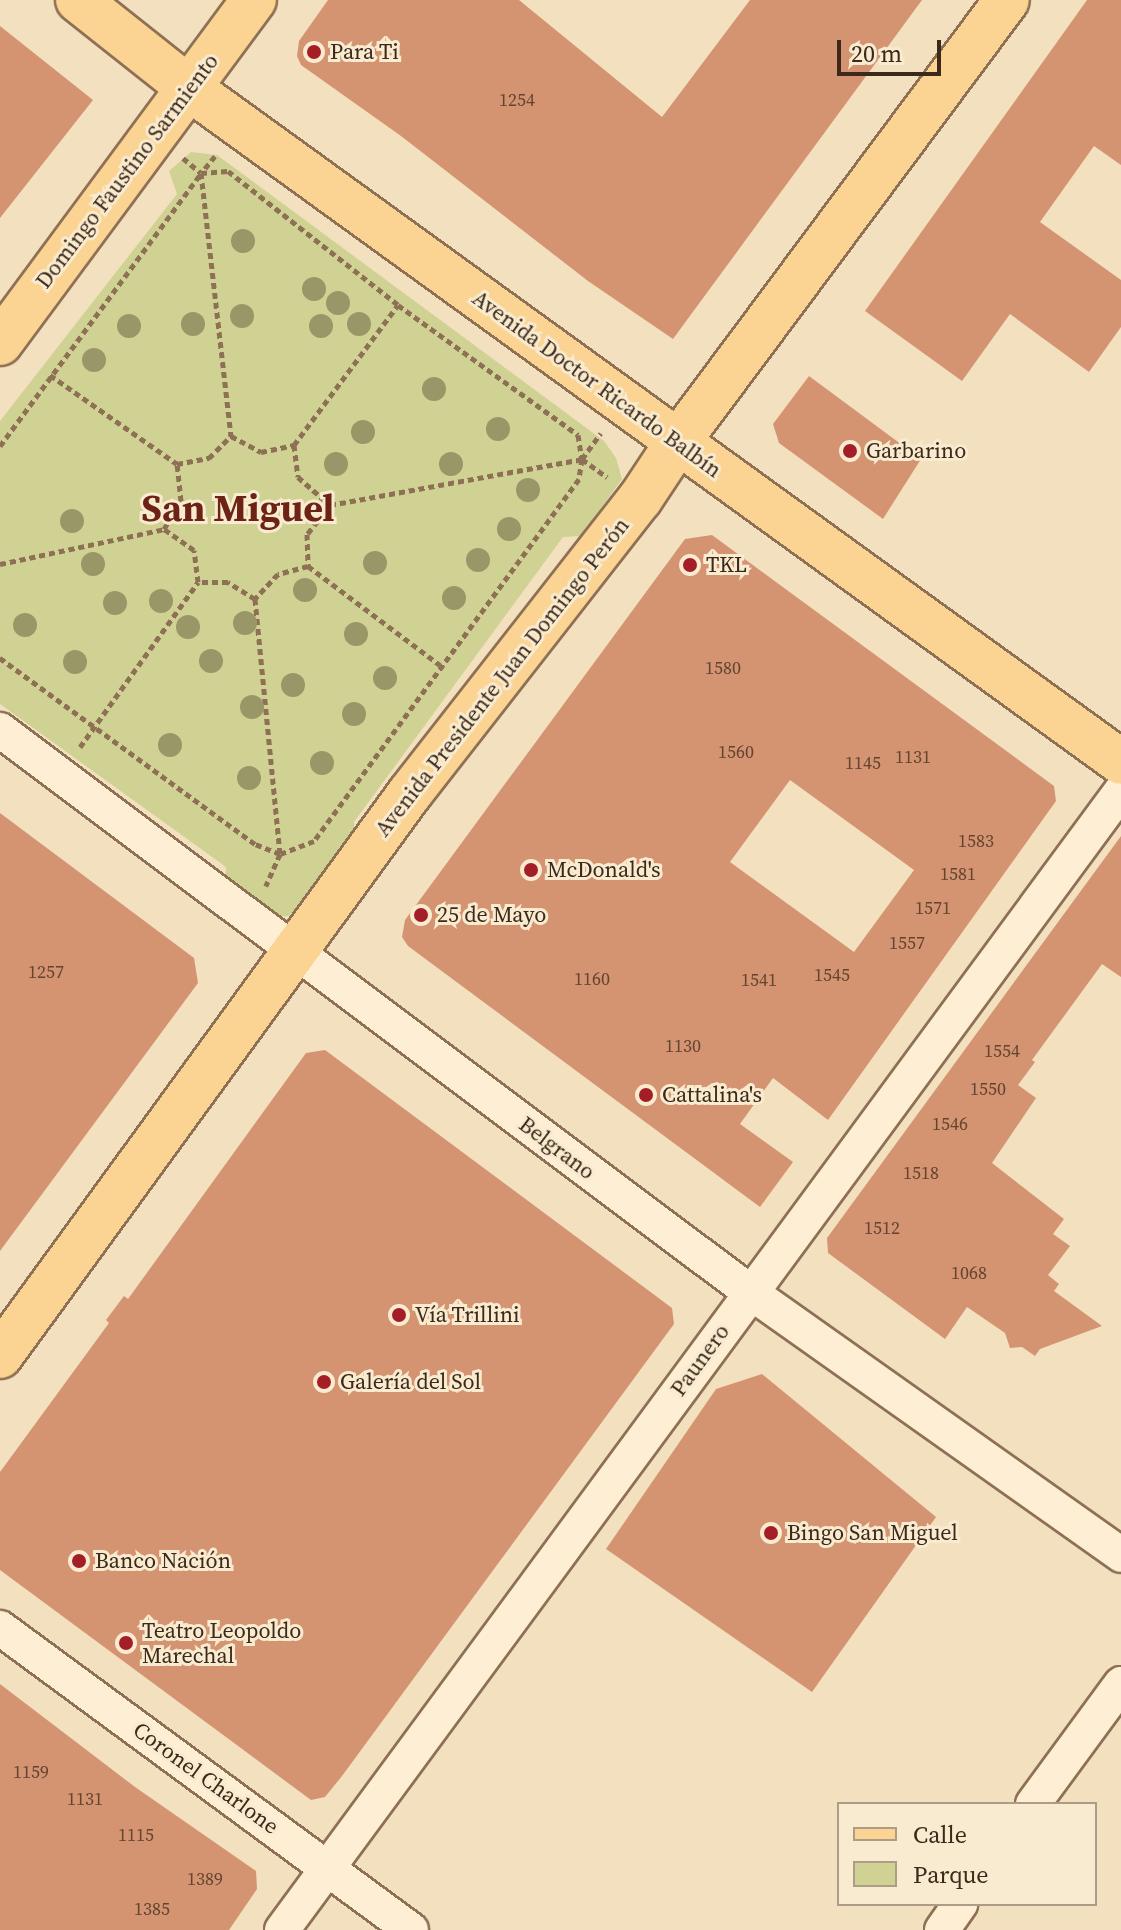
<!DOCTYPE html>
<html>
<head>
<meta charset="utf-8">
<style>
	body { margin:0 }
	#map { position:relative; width:1121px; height:1930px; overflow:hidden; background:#f3e0bf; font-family:"Source Serif 4",serif }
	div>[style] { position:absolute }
	.green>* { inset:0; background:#cfd292 }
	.building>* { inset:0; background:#d59471 }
	.path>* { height:5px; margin-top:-2.5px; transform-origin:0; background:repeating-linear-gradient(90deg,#8e7055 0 6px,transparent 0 10px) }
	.roads { filter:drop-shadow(2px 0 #8e7055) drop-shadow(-2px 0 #8e7055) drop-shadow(0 2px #8e7055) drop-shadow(0 -2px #8e7055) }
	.minor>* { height:34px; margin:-17px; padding:0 17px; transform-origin:17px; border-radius:17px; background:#fdeed4 }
	.major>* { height:44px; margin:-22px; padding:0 22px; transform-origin:22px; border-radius:22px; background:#fbd392 }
	.trees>* { width:24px; height:24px; margin:-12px; border-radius:50%; background:#999768 }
	.dots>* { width:22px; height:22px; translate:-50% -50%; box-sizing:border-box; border:4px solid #f9ebd0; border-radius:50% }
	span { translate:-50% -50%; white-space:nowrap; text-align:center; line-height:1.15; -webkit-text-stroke:6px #f9ebd0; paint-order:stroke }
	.number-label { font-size:18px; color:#624430 }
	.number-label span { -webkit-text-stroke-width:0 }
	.poi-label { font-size:22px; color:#3c291b }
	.left { translate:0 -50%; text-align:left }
	.street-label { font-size:22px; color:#3c291b }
	.town-label { font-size:38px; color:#6d2216; font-weight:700 }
	.legend { position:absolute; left:837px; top:1802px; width:260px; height:104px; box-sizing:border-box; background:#f9ebd0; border:2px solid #ad9d88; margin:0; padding:10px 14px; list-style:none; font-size:24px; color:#3c291b }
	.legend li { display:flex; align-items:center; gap:16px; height:40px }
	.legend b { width:40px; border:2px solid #ad9d88 }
	.scale { position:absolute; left:837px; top:40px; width:104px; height:36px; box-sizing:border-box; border:4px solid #3c291b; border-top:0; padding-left:10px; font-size:24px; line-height:28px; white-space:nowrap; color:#3c291b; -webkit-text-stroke:6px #f9ebd0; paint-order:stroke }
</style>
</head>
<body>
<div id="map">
	<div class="green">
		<i style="clip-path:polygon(191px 152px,217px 155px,604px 441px,616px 458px,622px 479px,581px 536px,563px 537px,354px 822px,355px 843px,313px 899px,288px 916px,264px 918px,226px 892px,226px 867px,0 704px,0 421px,177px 194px,169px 171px)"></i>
	</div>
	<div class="building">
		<i style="clip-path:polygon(328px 0,519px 0,662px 117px,750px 0,922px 0,673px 339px,588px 281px,401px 136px,301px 65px,297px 56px,299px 41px)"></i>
		<i style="clip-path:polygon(1087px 0,1121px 0,1121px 165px,1094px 146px,1040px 222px,1121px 280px,1121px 327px,1089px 372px,1010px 314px,962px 381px,865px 311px)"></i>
		<i style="clip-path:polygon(0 26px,93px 100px,0 218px)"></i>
		<i style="clip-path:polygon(809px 376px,921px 459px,883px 519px,779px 443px,773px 424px)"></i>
		<i style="clip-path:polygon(evenodd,712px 535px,1054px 786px,1056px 801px,828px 1120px,773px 1078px,740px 1124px,793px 1162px,760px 1207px,408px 946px,402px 937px,405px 920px,685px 539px,712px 535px,790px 780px,914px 870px,854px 952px,730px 862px,790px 780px)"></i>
		<i style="clip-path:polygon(0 813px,194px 958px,198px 983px,0 1251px)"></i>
		<i style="clip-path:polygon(1121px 836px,1121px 977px,1102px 964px,1032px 1060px,1035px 1062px,1018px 1085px,1036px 1098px,992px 1163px,1064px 1219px,1053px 1234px,1070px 1246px,1048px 1275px,1059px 1284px,1054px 1291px,1102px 1326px,1040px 1349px,1035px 1356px,1022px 1347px,1010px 1348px,1005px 1333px,967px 1307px,945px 1339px,828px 1253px,827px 1238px)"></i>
		<i style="clip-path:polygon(325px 1050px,672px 1308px,674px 1324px,342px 1776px,325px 1797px,311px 1800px,0 1570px,0 1472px,109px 1323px,106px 1320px,124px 1296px,128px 1299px,306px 1053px)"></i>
		<i style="clip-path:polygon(762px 1374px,936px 1517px,812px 1692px,606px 1549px,716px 1389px)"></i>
		<i style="clip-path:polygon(0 1684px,135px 1787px,256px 1871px,257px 1889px,229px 1930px,0 1930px)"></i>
	</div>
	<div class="path">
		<i style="left:215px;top:156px;width:22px;rotate:129deg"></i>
		<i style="left:201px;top:173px;width:265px;rotate:83.5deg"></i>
		<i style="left:183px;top:158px;width:23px;rotate:40deg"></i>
		<i style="left:50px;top:375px;width:155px;rotate:35deg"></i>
		<i style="left:231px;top:436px;width:34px;rotate:28deg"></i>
		<i style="left:261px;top:452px;width:34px;rotate:-12deg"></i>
		<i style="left:294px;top:445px;width:32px;rotate:83deg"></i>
		<i style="left:298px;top:477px;width:43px;rotate:41.2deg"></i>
		<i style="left:330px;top:505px;width:37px;rotate:128deg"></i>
		<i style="left:307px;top:534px;width:32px;rotate:88deg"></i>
		<i style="left:308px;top:566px;width:31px;rotate:165deg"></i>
		<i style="left:278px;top:574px;width:34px;rotate:133deg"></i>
		<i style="left:255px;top:599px;width:32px;rotate:-148deg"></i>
		<i style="left:228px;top:582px;width:30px;rotate:180deg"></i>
		<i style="left:198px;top:582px;width:32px;rotate:-97deg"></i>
		<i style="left:194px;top:550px;width:37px;rotate:-145deg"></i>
		<i style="left:164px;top:529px;width:33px;rotate:-59deg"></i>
		<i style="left:181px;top:501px;width:37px;rotate:-96deg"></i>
		<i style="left:177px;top:464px;width:33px;rotate:-11deg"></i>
		<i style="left:209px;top:458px;width:31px;rotate:-45deg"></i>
		<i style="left:294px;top:445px;width:174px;rotate:-53.4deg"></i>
		<i style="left:0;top:446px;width:339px;rotate:-53.6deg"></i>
		<i style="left:201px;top:173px;width:27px;rotate:-4deg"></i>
		<i style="left:228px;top:171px;width:216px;rotate:38.2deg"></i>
		<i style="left:398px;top:305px;width:222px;rotate:35.8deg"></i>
		<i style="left:578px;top:435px;width:24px;rotate:81deg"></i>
		<i style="left:582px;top:459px;width:20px;rotate:99deg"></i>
		<i style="left:579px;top:479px;width:449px;rotate:126.2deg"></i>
		<i style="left:314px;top:841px;width:36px;rotate:159deg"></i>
		<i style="left:280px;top:854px;width:27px;rotate:-158deg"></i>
		<i style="left:255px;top:844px;width:316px;rotate:-143.9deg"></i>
		<i style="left:582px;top:459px;width:31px;rotate:36deg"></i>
		<i style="left:330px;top:505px;width:256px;rotate:-10.3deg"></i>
		<i style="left:582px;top:459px;width:32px;rotate:-54deg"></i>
		<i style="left:0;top:564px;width:168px;rotate:-12deg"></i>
		<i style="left:308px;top:566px;width:165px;rotate:36.9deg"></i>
		<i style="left:255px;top:599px;width:256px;rotate:84.4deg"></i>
		<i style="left:280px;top:854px;width:35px;rotate:114deg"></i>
		<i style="left:80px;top:747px;width:203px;rotate:-54.4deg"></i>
	</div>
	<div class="roads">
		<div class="minor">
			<i style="left:0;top:730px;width:937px;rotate:36.85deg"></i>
			<i style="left:750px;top:1292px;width:455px;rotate:35.3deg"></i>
			<i style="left:0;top:1628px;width:510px;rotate:36.31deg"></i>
			<i style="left:1033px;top:1804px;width:149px;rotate:-53.7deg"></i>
			<i style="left:282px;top:1930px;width:1415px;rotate:-53.62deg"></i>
			<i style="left:942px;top:1930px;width:32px;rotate:-55deg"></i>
		</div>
		<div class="major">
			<i style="left:78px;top:0;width:142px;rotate:38.4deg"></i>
			<i style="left:189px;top:88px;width:1150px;rotate:35.87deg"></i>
			<i style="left:0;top:343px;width:427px;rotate:-53.5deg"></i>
			<i style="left:0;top:1356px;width:696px;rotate:-53.94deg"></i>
			<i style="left:410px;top:793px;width:373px;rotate:-52deg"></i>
			<i style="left:640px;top:499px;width:67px;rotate:-56.5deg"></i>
			<i style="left:677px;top:443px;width:552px;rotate:-53.32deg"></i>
		</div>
	</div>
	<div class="trees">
		<i style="left:243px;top:241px"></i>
		<i style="left:314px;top:289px"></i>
		<i style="left:338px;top:303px"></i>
		<i style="left:242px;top:316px"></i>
		<i style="left:193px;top:324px"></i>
		<i style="left:359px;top:324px"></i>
		<i style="left:129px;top:326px"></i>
		<i style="left:321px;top:326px"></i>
		<i style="left:94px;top:360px"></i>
		<i style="left:434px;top:389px"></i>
		<i style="left:498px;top:429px"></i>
		<i style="left:363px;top:432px"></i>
		<i style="left:336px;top:464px"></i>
		<i style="left:451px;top:464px"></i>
		<i style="left:528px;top:490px"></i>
		<i style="left:72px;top:521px"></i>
		<i style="left:509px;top:529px"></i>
		<i style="left:478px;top:560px"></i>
		<i style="left:375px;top:563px"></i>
		<i style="left:93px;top:564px"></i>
		<i style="left:305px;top:590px"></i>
		<i style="left:454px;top:598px"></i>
		<i style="left:161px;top:601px"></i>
		<i style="left:115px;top:603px"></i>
		<i style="left:245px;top:623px"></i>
		<i style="left:25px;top:625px"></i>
		<i style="left:188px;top:627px"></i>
		<i style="left:356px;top:634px"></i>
		<i style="left:211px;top:661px"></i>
		<i style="left:75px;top:662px"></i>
		<i style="left:385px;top:678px"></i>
		<i style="left:293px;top:685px"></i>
		<i style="left:252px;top:707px"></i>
		<i style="left:354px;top:714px"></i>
		<i style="left:170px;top:745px"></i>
		<i style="left:322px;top:763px"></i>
		<i style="left:249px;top:778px"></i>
	</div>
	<div class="dots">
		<i style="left:314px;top:52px;background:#a41e28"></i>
		<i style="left:850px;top:451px;background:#a41e28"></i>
		<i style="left:690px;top:565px;background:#a41e28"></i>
		<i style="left:531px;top:870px;background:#a41e28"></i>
		<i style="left:421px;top:915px;background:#a41e28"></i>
		<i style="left:646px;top:1095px;background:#a41e28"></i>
		<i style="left:399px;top:1315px;background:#a41e28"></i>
		<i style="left:324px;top:1382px;background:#a41e28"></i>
		<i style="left:771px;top:1533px;background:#a41e28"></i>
		<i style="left:79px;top:1561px;background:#a41e28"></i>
		<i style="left:126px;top:1643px;background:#a41e28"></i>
	</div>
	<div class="number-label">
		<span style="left:517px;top:100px">1254</span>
		<span style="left:723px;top:668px">1580</span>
		<span style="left:736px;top:752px">1560</span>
		<span style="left:913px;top:757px">1131</span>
		<span style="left:863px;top:763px">1145</span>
		<span style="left:976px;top:841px">1583</span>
		<span style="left:958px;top:874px">1581</span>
		<span style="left:933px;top:908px">1571</span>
		<span style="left:907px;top:943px">1557</span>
		<span style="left:46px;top:972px">1257</span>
		<span style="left:832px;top:975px">1545</span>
		<span style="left:592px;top:979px">1160</span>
		<span style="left:759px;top:980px">1541</span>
		<span style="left:683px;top:1046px">1130</span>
		<span style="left:1002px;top:1051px">1554</span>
		<span style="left:988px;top:1089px">1550</span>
		<span style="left:950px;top:1124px">1546</span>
		<span style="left:921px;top:1173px">1518</span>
		<span style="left:882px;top:1228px">1512</span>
		<span style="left:969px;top:1273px">1068</span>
		<span style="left:31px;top:1772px">1159</span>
		<span style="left:85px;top:1799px">1131</span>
		<span style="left:136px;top:1835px">1115</span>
		<span style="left:205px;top:1879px">1389</span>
		<span style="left:152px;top:1909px">1385</span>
	</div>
	<div class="poi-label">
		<span class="left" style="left:330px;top:52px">Para Ti</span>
		<span class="left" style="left:866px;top:451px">Garbarino</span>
		<span class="left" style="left:706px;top:565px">TKL</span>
		<span class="left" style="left:547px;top:870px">McDonald's</span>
		<span class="left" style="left:437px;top:915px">25 de Mayo</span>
		<span class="left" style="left:662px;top:1095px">Cattalina's</span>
		<span class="left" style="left:415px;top:1315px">Vía Trillini</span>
		<span class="left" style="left:340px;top:1382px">Galería del Sol</span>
		<span class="left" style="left:787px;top:1533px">Bingo San Miguel</span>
		<span class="left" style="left:95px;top:1561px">Banco Nación</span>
		<span class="left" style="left:142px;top:1643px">Teatro Leopoldo<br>Marechal</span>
	</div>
	<div class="street-label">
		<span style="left:127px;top:171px;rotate:-53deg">Domingo Faustino Sarmiento</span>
		<span style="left:597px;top:384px;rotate:36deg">Avenida Doctor Ricardo Balbín</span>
		<span style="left:502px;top:677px;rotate:-52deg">Avenida Presidente Juan Domingo Perón</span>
		<span style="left:557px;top:1148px;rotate:37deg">Belgrano</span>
		<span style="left:700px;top:1360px;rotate:-54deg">Paunero</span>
		<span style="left:206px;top:1778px;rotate:36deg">Coronel Charlone</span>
	</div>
	<div class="town-label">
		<span style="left:238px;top:509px">San Miguel</span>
	</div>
	<ul class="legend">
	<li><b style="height:10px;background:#fbd392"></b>Calle</li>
	<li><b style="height:22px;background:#cfd292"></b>Parque</li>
	</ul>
	<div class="scale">20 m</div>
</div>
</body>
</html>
